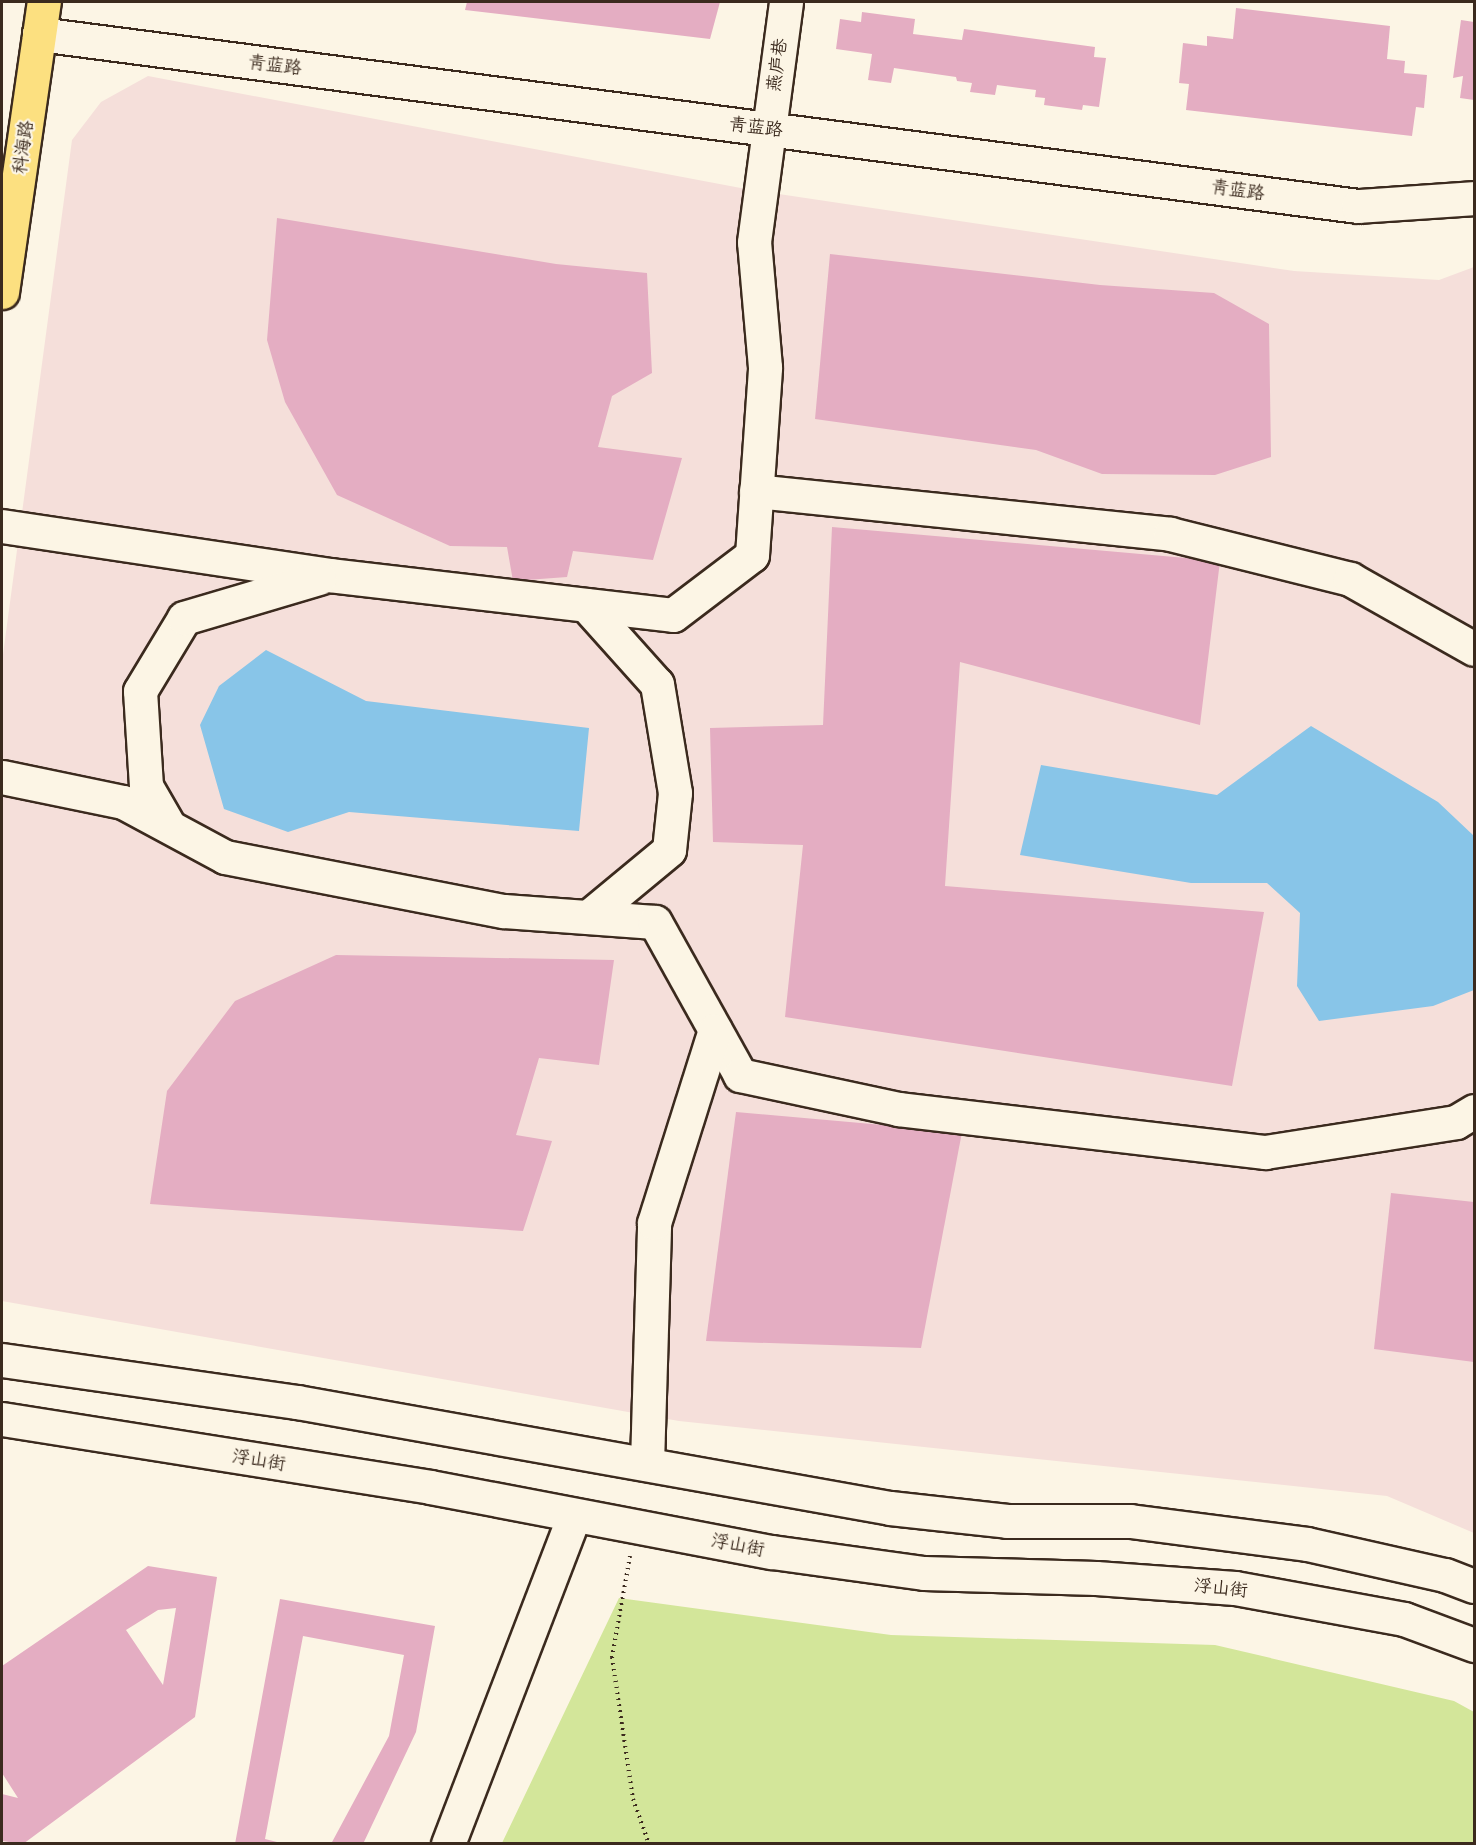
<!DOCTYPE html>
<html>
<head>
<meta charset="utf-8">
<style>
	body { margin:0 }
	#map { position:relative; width:1476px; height:1845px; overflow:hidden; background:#fcf5e5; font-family:"Shantell Sans","LXGW WenKai TC",sans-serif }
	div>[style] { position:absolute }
	.built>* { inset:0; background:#f5dfda }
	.green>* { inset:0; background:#d3e69a }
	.water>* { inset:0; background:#88c5e8 }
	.building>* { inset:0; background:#e4adc2 }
	.path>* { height:4px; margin-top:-2px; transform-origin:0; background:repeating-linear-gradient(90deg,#3b2a1e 0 1.5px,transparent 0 6px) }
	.roads { filter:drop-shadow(2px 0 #3b2a1e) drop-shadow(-2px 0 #3b2a1e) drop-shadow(0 2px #3b2a1e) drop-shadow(0 -2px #3b2a1e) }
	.street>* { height:33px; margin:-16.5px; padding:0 16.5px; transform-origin:16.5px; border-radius:16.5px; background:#fcf5e5 }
	.secondary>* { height:33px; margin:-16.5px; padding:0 16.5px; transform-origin:16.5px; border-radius:16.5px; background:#fcf5e5 }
	.highway>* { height:33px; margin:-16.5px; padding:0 16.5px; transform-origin:16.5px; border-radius:16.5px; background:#fce080 }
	span { translate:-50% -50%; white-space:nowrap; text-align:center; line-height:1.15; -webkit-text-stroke:4.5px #fcf5e5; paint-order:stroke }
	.street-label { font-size:18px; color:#3b2a1e }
	.frame { position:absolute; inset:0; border:3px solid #3b2a1e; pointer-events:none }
</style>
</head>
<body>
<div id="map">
	<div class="built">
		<i style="clip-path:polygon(148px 76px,746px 189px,1294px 271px,1439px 280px,1474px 267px,1474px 1533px,1387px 1496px,679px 1421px,2px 1301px,2px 662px,72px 140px,101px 102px)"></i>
	</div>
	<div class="green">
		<i style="clip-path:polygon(619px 1598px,891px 1635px,1215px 1645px,1454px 1701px,1474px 1712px,1474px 1843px,502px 1843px)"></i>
	</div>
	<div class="water">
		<i style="clip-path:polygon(266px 650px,366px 701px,589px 728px,579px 831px,349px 812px,288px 832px,224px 809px,200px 725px,219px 686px)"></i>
		<i style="clip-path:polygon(1311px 726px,1438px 802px,1474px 836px,1474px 990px,1433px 1006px,1319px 1021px,1297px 986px,1300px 913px,1267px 883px,1191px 883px,1020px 855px,1041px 765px,1217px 795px)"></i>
	</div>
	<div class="building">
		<i style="clip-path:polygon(467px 2px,720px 2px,710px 39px,465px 10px)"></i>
		<i style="clip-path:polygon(1236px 8px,1390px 26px,1387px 59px,1405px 61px,1404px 73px,1427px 75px,1424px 108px,1416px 107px,1412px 136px,1186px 110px,1189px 84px,1179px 83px,1183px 43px,1207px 46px,1207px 36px,1233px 39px)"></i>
		<i style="clip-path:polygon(862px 12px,915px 19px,913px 34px,962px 40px,964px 29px,1095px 47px,1094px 57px,1106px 58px,1099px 107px,1083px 105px,1082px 110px,1044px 105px,1045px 98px,1035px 97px,1036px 90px,997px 85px,995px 95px,970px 92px,972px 83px,957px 81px,956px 77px,894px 68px,891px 83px,868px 80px,872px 54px,836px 49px,840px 19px,861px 22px)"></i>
		<i style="clip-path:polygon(1461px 20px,1474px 22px,1474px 100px,1460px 98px,1463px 76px,1453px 78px)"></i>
		<i style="clip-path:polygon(277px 218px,556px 264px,647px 273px,652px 373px,612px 396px,598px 447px,682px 458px,653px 560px,573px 551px,567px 577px,513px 581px,507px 547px,450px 546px,337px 495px,285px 402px,267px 340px)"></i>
		<i style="clip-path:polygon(830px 254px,1100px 285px,1214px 293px,1269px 324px,1271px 457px,1215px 475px,1102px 474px,1036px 450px,815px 419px)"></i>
		<i style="clip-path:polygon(832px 527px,1220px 561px,1200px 725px,960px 662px,945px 886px,1264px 912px,1232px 1086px,785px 1017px,803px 845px,713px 842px,710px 728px,823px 725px)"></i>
		<i style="clip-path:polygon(336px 955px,614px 960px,599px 1065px,539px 1058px,516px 1135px,552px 1141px,523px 1231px,150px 1204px,167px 1091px,235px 1001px)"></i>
		<i style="clip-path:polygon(736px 1112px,962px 1132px,921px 1348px,706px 1341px)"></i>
		<i style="clip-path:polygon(1391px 1193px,1474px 1202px,1474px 1362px,1374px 1349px)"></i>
		<i style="clip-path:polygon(evenodd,148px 1566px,217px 1577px,195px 1717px,23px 1844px,2px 1841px,2px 1794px,18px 1798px,2px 1773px,2px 1666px,148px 1566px,176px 1608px,163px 1685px,126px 1630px,158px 1610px,176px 1608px)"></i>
		<i style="clip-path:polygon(280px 1599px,435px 1626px,416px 1732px,363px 1844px,331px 1844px,389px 1736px,404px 1655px,303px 1636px,265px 1839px,285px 1844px,235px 1844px)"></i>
	</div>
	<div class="path">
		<i style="left:630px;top:1556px;width:103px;rotate:100.1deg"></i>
		<i style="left:612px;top:1657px;width:144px;rotate:81.6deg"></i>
		<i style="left:633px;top:1799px;width:48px;rotate:70.4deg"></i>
	</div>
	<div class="roads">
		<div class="street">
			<i style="left:756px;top:491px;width:416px;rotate:5.9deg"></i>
			<i style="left:1170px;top:534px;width:186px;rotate:14deg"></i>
			<i style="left:1350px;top:579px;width:142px;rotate:29.4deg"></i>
			<i style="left:2px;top:526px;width:331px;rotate:8.5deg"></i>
			<i style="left:329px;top:575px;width:346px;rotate:6.6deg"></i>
			<i style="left:673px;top:615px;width:99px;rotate:-37.2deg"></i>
			<i style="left:752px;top:555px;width:188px;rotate:-86deg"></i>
			<i style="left:765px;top:367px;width:125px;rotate:-95deg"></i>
			<i style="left:754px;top:242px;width:242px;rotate:-82.4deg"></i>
			<i style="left:586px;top:605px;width:106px;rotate:48.1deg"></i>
			<i style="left:657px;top:684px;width:110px;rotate:80.6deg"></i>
			<i style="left:675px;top:793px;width:57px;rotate:96deg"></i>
			<i style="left:669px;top:850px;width:105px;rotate:140.4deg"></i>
			<i style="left:2px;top:777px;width:124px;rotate:11.7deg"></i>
			<i style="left:123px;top:802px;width:116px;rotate:28.3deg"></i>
			<i style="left:225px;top:857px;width:284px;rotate:11deg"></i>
			<i style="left:504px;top:911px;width:151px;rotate:4.2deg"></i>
			<i style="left:655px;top:922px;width:175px;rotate:60.9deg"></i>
			<i style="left:740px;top:1075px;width:162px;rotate:12.1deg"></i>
			<i style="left:898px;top:1109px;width:370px;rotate:6.7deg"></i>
			<i style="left:1265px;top:1152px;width:193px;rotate:-8.9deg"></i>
			<i style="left:1456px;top:1122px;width:21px;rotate:-31deg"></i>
			<i style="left:169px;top:826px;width:46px;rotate:-119.9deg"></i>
			<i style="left:146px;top:786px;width:95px;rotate:-93.6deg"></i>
			<i style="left:140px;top:691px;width:85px;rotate:-58.9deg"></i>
			<i style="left:184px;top:618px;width:141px;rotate:-16.5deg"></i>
			<i style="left:647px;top:1464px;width:241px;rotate:-88.3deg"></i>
			<i style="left:654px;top:1223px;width:202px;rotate:-72.5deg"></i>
			<i style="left:448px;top:1844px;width:352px;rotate:-69deg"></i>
		</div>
		<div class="secondary">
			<i style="left:39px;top:34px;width:1330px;rotate:7.43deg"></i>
			<i style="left:1358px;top:206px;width:116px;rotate:-3.9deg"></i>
			<i style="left:2px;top:1360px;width:298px;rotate:8.1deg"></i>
			<i style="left:297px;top:1402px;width:602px;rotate:10.13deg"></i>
			<i style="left:890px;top:1508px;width:118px;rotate:6.3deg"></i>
			<i style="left:1007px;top:1521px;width:123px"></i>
			<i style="left:1130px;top:1521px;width:178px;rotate:7.4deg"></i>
			<i style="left:1307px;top:1544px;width:141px;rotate:12.7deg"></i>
			<i style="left:1445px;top:1575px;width:31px;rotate:21deg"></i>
			<i style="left:2px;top:1419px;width:433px;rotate:9deg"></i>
			<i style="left:430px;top:1487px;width:348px;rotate:10.8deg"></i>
			<i style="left:772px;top:1552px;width:153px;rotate:7.9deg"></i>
			<i style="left:924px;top:1573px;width:172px;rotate:1.7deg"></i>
			<i style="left:1096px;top:1578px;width:139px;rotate:4.1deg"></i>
			<i style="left:1235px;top:1588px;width:172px;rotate:10.4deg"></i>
			<i style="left:1404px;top:1619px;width:75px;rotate:20.4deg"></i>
		</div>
		<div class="highway">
			<i style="left:2px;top:292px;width:293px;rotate:-81.8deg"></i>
		</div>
	</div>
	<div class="street-label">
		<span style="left:275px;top:65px;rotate:7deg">青蓝路</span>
		<span style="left:777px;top:65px;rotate:-82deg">燕庐巷</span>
		<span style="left:756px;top:127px;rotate:7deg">青蓝路</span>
		<span style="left:23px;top:147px;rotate:-82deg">科海路</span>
		<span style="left:1238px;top:190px;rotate:8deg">青蓝路</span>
		<span style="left:259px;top:1460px;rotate:9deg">浮山街</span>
		<span style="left:738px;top:1545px;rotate:11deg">浮山街</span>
		<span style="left:1221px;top:1588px;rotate:6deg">浮山街</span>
	</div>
	<div class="frame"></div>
</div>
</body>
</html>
